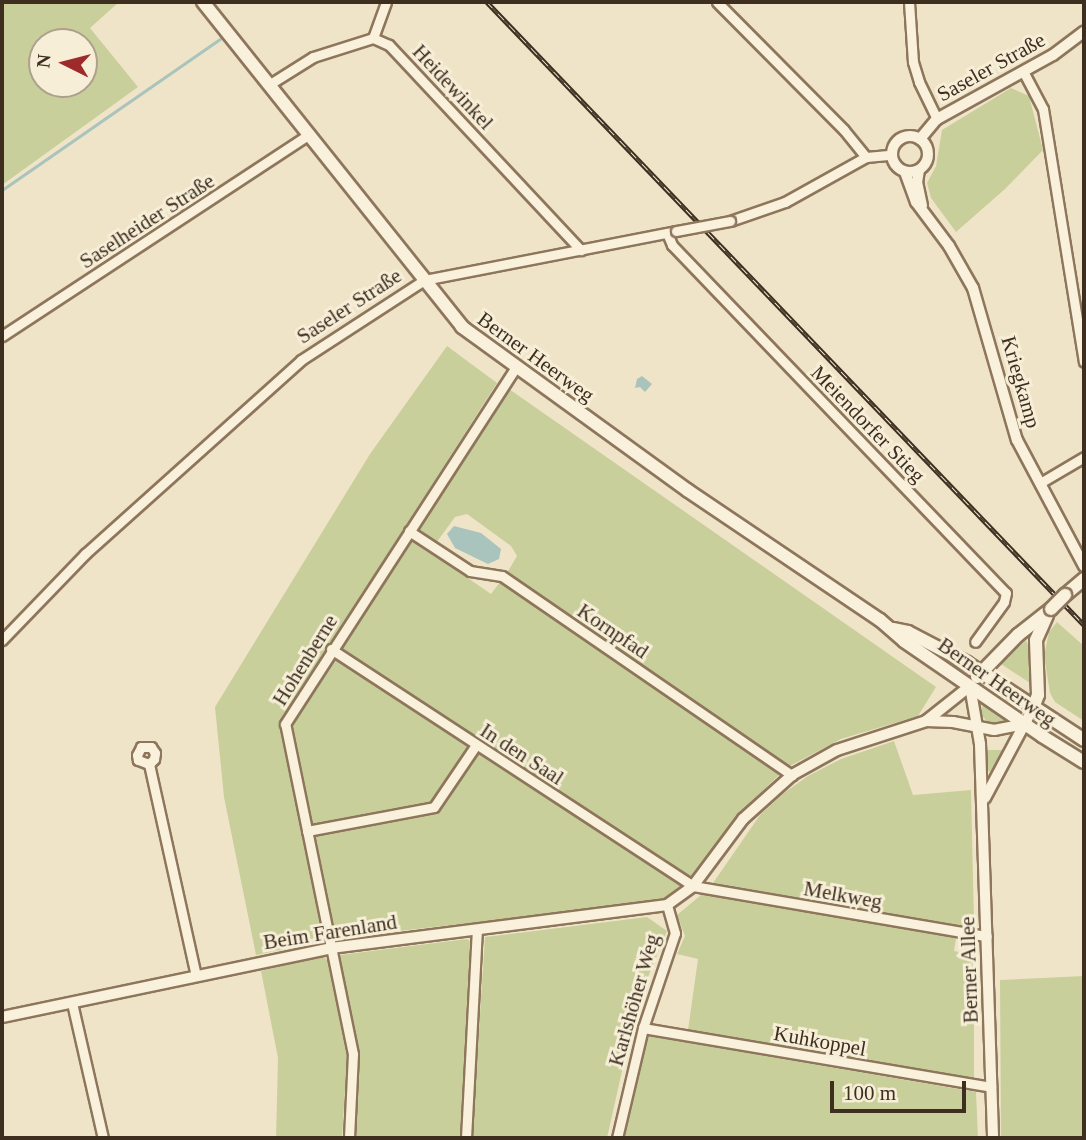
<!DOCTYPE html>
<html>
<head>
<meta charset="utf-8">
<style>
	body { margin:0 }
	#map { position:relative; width:1086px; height:1140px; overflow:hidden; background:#f0e4c8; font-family:Georgia,serif }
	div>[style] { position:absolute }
	.green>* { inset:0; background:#c9cf9b }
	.water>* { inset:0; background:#a9c4bc }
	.stream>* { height:2.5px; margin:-1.25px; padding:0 1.25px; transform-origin:1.25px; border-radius:1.25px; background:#a9c4bc }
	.roads { filter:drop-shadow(2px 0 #8d765c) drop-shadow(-2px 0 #8d765c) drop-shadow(0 2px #8d765c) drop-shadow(0 -2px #8d765c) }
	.minor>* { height:9px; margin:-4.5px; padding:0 4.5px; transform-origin:4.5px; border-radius:4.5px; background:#faf1dc }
	.tertiary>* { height:10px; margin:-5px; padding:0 5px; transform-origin:5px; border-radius:5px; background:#faf1dc }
	.tertiary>.ring { margin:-5px; padding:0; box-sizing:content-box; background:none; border:10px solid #faf1dc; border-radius:50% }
	.secondary>* { height:12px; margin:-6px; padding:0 6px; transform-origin:6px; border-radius:6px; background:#faf1dc }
	.rail>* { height:5px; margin-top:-2.5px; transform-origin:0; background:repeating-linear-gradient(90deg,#f7eed8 0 8px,#3d2e20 0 16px); box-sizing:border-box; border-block:2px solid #3d2e20 }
	.bridges { filter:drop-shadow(2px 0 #8d765c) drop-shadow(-2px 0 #8d765c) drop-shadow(0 2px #8d765c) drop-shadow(0 -2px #8d765c) }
	.minor-bridge>* { height:9px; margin:-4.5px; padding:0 4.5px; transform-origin:4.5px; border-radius:4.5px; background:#faf1dc }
	.secondary-bridge>* { height:12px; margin:-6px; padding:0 6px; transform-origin:6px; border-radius:6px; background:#faf1dc }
	span { translate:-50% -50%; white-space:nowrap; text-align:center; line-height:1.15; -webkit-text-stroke:6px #f7eed8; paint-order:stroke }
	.street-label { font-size:21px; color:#3d2e20 }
	.frame { position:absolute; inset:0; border:4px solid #3d2e20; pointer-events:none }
	.north { position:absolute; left:28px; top:28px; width:70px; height:70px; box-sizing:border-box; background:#f7eed8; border:2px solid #ada18e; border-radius:50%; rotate:276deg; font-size:19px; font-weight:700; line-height:28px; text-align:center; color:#3d2e20 }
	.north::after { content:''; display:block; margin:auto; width:24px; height:32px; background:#9e2a2b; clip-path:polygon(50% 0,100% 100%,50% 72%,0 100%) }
	.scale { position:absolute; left:830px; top:1081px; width:136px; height:32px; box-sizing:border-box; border:4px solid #3d2e20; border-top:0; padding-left:9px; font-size:21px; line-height:24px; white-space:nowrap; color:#3d2e20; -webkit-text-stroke:5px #f7eed8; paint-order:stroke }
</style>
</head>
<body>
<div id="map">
	<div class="green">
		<i style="clip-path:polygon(evenodd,2px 2px,119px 2px,90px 28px,138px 87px,2px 185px,2px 2px,42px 42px,84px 42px,84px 84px,42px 84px,42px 42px)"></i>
		<i style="clip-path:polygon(1011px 88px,1029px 96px,1043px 150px,1005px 189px,956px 232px,931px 198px,927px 183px,936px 166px,942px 130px)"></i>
		<i style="clip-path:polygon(447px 346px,497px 383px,280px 722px,323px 941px,256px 955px,224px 797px,215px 707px,370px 454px)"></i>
		<i style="clip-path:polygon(509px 389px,936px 687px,918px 716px,841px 739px,788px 767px,507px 573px,517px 556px,511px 546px,467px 514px,455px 517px,436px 543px,415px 529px)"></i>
		<i style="clip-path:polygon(410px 538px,491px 594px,500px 582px,779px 775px,734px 819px,700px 869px,691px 877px,338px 648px)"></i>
		<i style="clip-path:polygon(1057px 622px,1084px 646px,1084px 721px,1055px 702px,1050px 693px,1044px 656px,1049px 632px)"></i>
		<i style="clip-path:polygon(1026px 640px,1028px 645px,1030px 683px,1001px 664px)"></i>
		<i style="clip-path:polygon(332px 658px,468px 745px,435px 799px,426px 806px,314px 826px,310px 823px,291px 722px)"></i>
		<i style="clip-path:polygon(983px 703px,1009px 720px,1008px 722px,997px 726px,987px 723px,981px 713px)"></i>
		<i style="clip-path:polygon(894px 741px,913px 795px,971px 790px,974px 922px,961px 928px,713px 883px,760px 815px,784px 793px,808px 776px,841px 759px)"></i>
		<i style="clip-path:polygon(986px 750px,1003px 750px,990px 772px,987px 770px)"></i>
		<i style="clip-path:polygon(478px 754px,681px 885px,665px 898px,650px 903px,336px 938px,314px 840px,316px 836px,440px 810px)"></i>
		<i style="clip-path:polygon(709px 892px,956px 938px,954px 951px,974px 955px,974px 1082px,688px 1030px,698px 959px,677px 954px,685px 936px,677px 915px,701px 895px)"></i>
		<i style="clip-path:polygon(647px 917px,667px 931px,641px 994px,635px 1020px,628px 1019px,626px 1027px,631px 1031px,607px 1138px,472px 1138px,485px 937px)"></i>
		<i style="clip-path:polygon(467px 939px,470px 941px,460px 1138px,354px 1138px,358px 1054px,338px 958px,340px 955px)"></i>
		<i style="clip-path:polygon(323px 956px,328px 961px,347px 1058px,342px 1138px,276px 1138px,278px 1058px,261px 971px)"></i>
		<i style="clip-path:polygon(1084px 976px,1084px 1138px,1001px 1138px,1000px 980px)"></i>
		<i style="clip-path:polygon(648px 1036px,976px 1092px,978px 1138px,624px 1138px)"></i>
	</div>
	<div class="water">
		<i style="clip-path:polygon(642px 376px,652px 384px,645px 392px,640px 387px,635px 388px,637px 379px)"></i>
		<i style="clip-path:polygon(454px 526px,481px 533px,501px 549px,499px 559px,488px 564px,455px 548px,447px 534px)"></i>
	</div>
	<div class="stream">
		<i style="left:2px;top:190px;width:265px;rotate:-34.7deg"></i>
	</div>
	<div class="roads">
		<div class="minor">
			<i style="left:717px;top:2px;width:180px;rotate:45.2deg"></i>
			<i style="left:844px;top:130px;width:35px;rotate:51deg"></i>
			<i style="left:909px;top:2px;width:60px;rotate:86.2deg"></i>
			<i style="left:913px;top:62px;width:21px;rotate:73deg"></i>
			<i style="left:919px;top:82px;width:41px;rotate:64.1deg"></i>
			<i style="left:373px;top:38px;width:38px;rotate:-70deg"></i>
			<i style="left:1023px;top:71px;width:43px;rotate:62.2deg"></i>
			<i style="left:1043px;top:109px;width:256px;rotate:80.8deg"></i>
			<i style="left:270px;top:84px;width:51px;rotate:-32.1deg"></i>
			<i style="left:313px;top:57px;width:63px;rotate:-17.6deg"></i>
			<i style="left:373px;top:38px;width:17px;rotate:24deg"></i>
			<i style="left:389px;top:45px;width:281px;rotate:46.9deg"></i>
			<i style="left:730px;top:221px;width:58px;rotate:-19.1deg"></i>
			<i style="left:785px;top:202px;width:93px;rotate:-29.1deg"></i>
			<i style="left:866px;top:157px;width:25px;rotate:-5deg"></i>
			<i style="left:667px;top:233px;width:13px;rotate:67deg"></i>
			<i style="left:672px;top:245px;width:482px;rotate:46.2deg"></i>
			<i style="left:1006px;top:593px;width:9px;rotate:103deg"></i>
			<i style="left:1004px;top:602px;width:49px;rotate:125.9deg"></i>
			<i style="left:2px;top:336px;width:368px;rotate:-33.3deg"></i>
			<i style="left:1040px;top:483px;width:51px;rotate:-30.6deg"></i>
			<i style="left:409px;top:531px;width:73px;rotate:33.3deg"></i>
			<i style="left:470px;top:571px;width:32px;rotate:9deg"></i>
			<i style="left:502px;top:576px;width:352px;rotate:34.5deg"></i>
			<i style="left:2px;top:640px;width:120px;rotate:-46deg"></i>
			<i style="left:85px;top:554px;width:290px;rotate:-41.9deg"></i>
			<i style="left:301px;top:360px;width:147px;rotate:-33deg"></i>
			<i style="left:424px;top:280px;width:257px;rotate:-11deg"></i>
			<i style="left:331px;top:649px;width:433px;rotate:33.2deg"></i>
			<i style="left:693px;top:886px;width:298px;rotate:9.7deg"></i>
			<i style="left:149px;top:764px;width:12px;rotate:-160deg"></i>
			<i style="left:138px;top:760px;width:5px;rotate:-101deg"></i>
			<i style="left:137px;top:755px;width:9px;rotate:-63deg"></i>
			<i style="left:141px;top:747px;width:10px"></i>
			<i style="left:151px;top:747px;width:7px;rotate:56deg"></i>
			<i style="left:155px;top:753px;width:6px;rotate:99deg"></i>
			<i style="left:154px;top:759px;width:7px;rotate:135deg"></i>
			<i style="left:149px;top:764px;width:217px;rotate:77.5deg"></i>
			<i style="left:307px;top:831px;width:129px;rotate:-10.7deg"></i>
			<i style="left:434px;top:807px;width:75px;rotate:-55.9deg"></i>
			<i style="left:72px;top:1003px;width:139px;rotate:77.1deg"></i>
			<i style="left:643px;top:1028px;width:353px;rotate:9.6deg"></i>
			<i style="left:349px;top:1138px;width:84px;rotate:-87.3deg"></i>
			<i style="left:353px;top:1054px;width:337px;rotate:-101.6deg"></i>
			<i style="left:285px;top:724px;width:424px;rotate:-57.1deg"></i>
			<i style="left:466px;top:1138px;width:208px;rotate:-87deg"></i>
			<i style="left:617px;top:1138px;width:113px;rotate:-76.7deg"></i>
			<i style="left:643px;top:1028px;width:100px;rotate:-71.4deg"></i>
			<i style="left:675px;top:933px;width:29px;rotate:-106deg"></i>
		</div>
		<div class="tertiary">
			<i class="ring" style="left:892px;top:136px;width:26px;height:26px"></i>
			<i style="left:920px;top:139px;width:26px;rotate:-50deg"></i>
			<i style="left:937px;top:119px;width:132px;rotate:-28.9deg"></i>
			<i style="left:1053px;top:55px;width:39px;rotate:-37deg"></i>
			<i style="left:919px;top:170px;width:12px;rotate:99deg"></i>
			<i style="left:917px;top:182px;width:24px;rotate:78deg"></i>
			<i style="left:905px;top:172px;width:32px;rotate:70deg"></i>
			<i style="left:916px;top:202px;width:55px;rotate:53.1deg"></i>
			<i style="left:949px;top:246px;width:48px;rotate:60.3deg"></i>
			<i style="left:973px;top:288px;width:158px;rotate:73.9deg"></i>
			<i style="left:1017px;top:440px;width:143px;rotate:62deg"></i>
			<i style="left:926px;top:721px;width:56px;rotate:-38.5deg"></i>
			<i style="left:970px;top:686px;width:59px;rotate:80.2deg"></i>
			<i style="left:980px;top:744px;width:394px;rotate:88.1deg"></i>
			<i style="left:985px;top:798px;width:102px;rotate:-61.9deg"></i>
			<i style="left:2px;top:1017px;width:336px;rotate:-11.8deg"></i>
			<i style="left:331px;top:948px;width:339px;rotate:-7.3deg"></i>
			<i style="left:667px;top:905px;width:32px;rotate:-36deg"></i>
			<i style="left:693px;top:886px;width:84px;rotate:-53.3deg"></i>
			<i style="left:743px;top:819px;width:66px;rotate:-41.9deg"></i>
			<i style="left:792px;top:775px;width:51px;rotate:-29.1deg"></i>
			<i style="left:837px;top:750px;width:94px;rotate:-18deg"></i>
			<i style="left:926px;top:721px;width:27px;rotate:2deg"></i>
			<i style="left:953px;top:722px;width:42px;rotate:11deg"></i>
			<i style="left:994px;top:730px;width:32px;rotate:-11deg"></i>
		</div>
		<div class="secondary">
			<i style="left:203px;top:2px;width:416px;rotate:51.4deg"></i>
			<i style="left:462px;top:327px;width:278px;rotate:35.9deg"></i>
			<i style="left:687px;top:490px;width:233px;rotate:34deg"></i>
			<i style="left:880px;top:620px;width:32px;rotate:41deg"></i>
			<i style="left:904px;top:641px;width:168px;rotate:34.5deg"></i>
			<i style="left:1042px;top:736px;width:49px;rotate:31.8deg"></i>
			<i style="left:1065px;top:595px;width:25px;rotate:-40deg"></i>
			<i style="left:893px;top:629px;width:15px;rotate:11deg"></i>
			<i style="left:908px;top:632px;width:67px;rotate:27.7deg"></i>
			<i style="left:967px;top:663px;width:140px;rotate:33.3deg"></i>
			<i style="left:977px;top:677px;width:59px;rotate:-45.7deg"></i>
			<i style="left:1018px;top:635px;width:42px;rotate:-38.2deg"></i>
			<i style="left:1033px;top:708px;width:14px;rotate:-69deg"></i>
			<i style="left:1038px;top:695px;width:55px;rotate:-92.1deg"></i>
			<i style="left:1036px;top:640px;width:27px;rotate:-66deg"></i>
		</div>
	</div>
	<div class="rail">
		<i style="left:487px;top:2px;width:863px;rotate:46.22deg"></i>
	</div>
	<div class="bridges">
		<div class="minor-bridge">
			<i style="left:676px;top:231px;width:55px;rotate:-10.5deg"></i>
		</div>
		<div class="secondary-bridge">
			<i style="left:1051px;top:609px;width:20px;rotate:-45deg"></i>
		</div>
	</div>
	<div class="street-label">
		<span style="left:991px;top:67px;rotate:-29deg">Saseler Straße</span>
		<span style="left:453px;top:87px;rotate:47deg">Heidewinkel</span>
		<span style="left:147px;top:221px;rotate:-33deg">Saselheider Straße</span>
		<span style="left:349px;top:306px;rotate:-33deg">Saseler Straße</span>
		<span style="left:536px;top:357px;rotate:36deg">Berner Heerweg</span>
		<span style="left:1021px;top:382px;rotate:74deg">Kriegkamp</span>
		<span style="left:868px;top:424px;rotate:46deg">Meiendorfer Stieg</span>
		<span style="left:613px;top:631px;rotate:34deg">Kornpfad</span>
		<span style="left:305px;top:660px;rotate:-58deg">Hohenberne</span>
		<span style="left:997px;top:682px;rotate:35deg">Berner Heerweg</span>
		<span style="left:522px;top:754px;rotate:33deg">In den Saal</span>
		<span style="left:843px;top:895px;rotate:10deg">Melkweg</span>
		<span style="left:330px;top:932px;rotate:-9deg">Beim Farenland</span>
		<span style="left:969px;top:970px;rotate:-92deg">Berner Allee</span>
		<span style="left:634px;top:1000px;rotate:-74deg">Karlshöher Weg</span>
		<span style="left:820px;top:1041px;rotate:10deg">Kuhkoppel</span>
	</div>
	<div class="frame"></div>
	<div class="north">N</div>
	<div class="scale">100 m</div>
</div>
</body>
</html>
